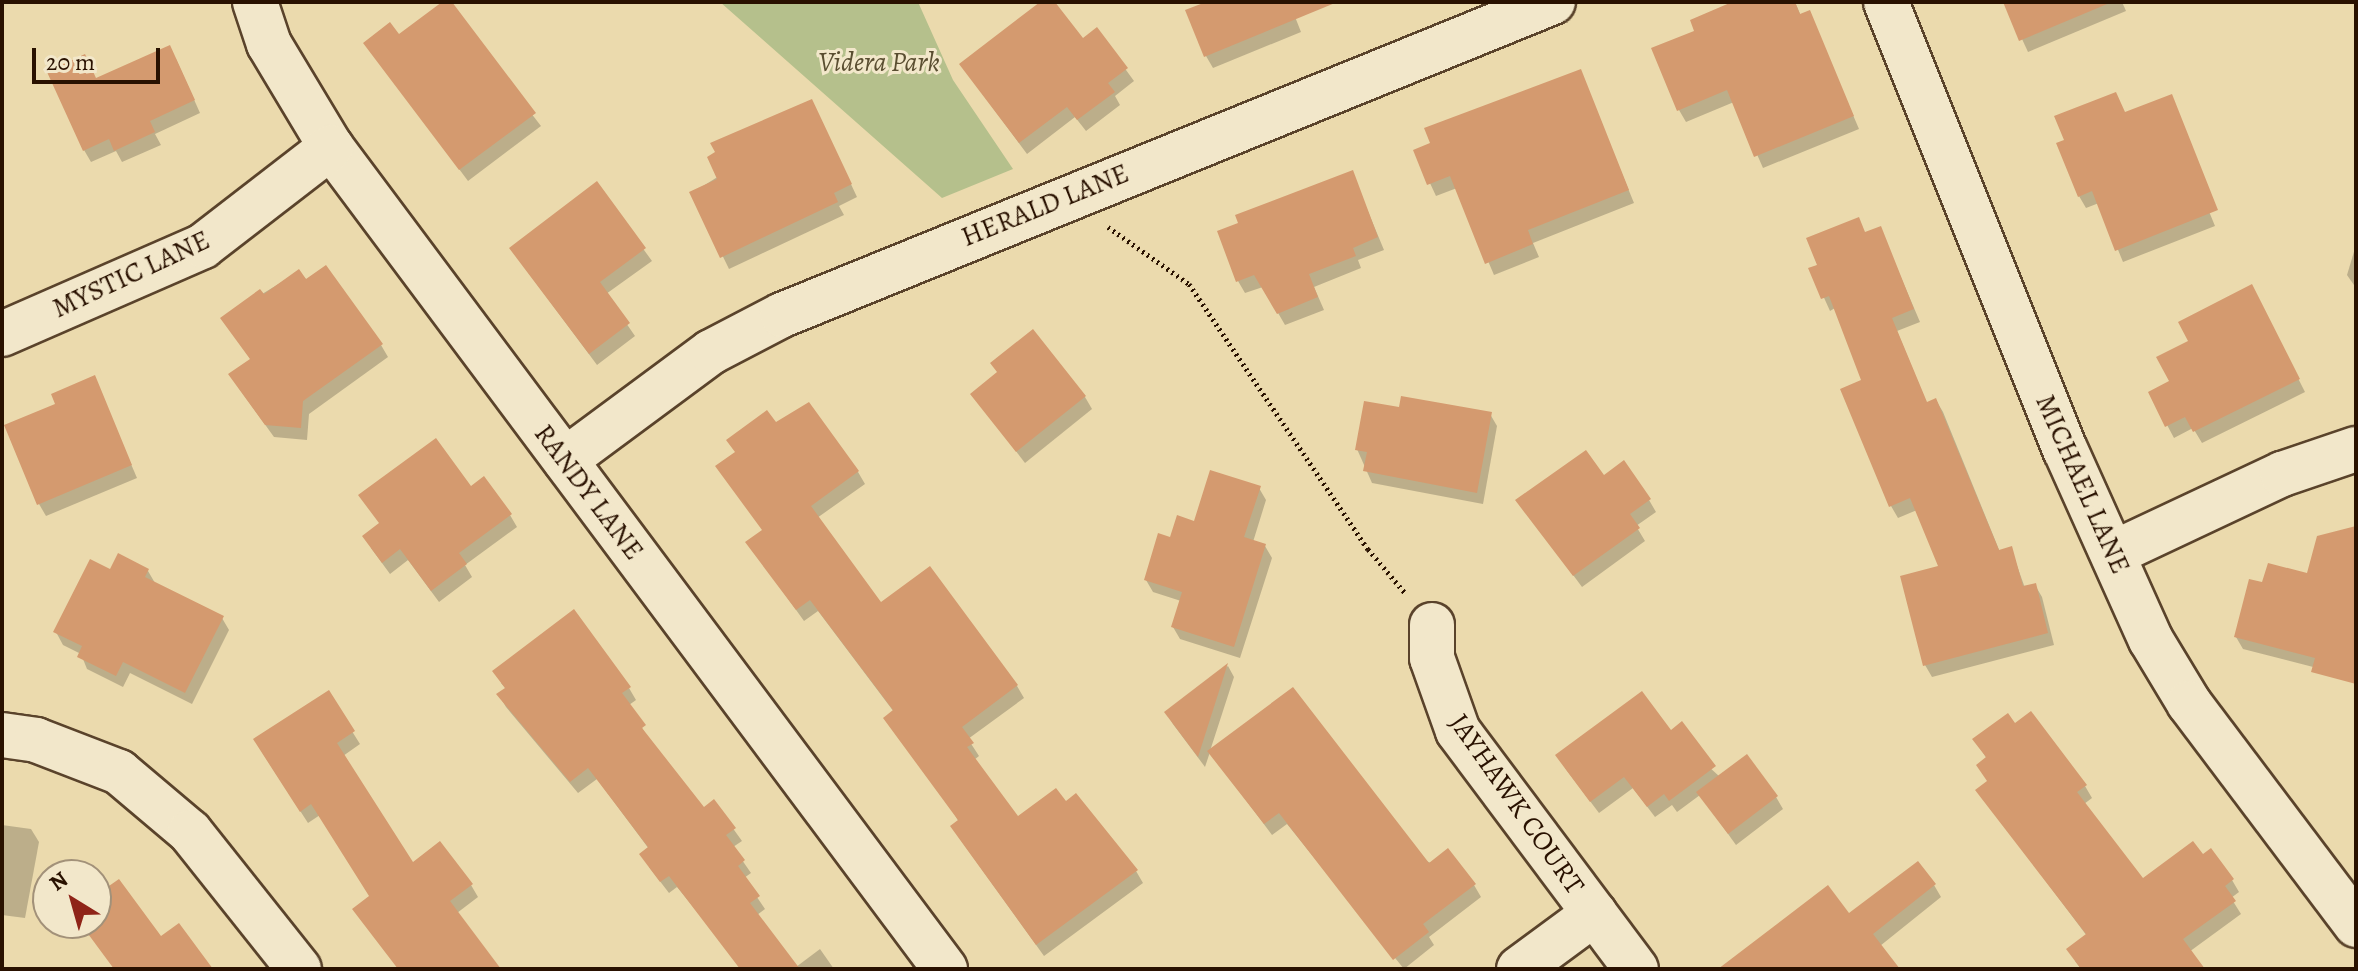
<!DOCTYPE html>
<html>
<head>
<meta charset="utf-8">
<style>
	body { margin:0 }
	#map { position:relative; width:2358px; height:971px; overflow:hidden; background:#ebdaad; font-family:Alegreya,serif }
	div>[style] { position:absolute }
	.green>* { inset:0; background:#b5c08c }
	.shadow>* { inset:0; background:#0003 }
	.building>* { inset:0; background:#d49a6f }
	.path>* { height:5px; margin-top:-2.5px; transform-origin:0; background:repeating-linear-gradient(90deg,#291100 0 2px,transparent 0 6px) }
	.roads { filter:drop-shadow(2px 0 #5a432b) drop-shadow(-2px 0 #5a432b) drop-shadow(0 2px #5a432b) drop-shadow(0 -2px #5a432b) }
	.minor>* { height:44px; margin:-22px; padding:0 22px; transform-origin:22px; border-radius:22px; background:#f2e7ca }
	span { translate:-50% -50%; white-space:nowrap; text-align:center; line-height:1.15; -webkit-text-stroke:6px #f2e7ca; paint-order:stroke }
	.park-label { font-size:28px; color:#5a4e31; font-style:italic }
	.street-label { font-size:28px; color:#291100 }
	.frame { position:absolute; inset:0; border:4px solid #291100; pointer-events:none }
	.north { position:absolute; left:32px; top:859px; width:80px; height:80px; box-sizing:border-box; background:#f2e7ca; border:2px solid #a29179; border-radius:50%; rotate:323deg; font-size:22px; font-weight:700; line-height:32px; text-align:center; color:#291100 }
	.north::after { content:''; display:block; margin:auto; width:28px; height:36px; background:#8f2418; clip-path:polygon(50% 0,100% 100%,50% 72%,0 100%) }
	.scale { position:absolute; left:32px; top:48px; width:128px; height:36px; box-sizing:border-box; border:4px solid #291100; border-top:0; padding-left:10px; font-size:24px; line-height:28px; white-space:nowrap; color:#291100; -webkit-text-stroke:6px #f2e7ca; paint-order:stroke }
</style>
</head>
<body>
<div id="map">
	<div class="green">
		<i style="clip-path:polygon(720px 2px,918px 2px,953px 80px,1013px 169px,942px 198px)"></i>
	</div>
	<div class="shadow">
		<i style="clip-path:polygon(445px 2px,541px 126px,468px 181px,365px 43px,398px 37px)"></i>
		<i style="clip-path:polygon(1043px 2px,1052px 2px,1082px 41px,1097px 30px,1134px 81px,1115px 96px,1120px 105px,1086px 131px,1075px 117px,1027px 154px,961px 65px)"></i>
		<i style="clip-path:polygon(1205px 2px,1296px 2px,1290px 4px,1301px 32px,1213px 68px,1206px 56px)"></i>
		<i style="clip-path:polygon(1737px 2px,1795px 2px,1801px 16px,1809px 12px,1859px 129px,1763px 168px,1734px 102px,1686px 122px,1679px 110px,1697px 32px)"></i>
		<i style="clip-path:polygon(2005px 2px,2122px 2px,2126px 11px,2028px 52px)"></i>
		<i style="clip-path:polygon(176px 59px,200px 113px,155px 134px,161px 145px,122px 162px,116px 151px,91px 162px,84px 150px,96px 80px)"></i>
		<i style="clip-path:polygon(1580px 71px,1634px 203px,1533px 243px,1539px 257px,1494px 275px,1457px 188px,1436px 196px,1415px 151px)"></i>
		<i style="clip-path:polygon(2168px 112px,2215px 226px,2123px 262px,2099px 203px,2086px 208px,2079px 196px,2126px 114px)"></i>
		<i style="clip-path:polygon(818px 114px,857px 197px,839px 206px,844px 215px,729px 269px,692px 193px)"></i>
		<i style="clip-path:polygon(1352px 173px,1384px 250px,1358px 260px,1361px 268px,1314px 287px,1324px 310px,1285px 325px,1263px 287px,1245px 293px,1238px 281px)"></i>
		<i style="clip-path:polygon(596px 184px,652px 261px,606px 294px,635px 336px,597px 365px,519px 260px)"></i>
		<i style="clip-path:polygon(1880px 228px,1920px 322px,1897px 331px,1927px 404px,1936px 400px,1943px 412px,2000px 552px,2011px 549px,2025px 588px,2035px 585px,2042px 597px,2054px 645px,1932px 677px,1925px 665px,1941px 568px,1917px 510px,1898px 518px,1891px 506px,1843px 390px,1864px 382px,1835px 308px,1830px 311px,1811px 269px)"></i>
		<i style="clip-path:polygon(2356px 245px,2356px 288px,2347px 275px)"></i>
		<i style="clip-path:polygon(298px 272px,381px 345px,388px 357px,309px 414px,307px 440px,274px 437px,238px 387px,251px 360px,223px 318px)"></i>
		<i style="clip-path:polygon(2258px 299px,2305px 392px,2202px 443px,2193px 428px,2174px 438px,2150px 393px,2171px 382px,2190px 342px)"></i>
		<i style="clip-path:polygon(94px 378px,137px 478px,46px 516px,39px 504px,58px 405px)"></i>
		<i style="clip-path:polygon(973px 395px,1085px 397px,1092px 409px,1025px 463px)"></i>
		<i style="clip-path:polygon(1400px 410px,1490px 414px,1497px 426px,1483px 504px,1372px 483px,1357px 449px)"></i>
		<i style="clip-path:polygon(776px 425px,858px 472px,865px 484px,817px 518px,881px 605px,1017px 686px,1024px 698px,968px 739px,979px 756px,974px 760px,1017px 819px,1136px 871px,1143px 883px,1044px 956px,960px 839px,959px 822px,894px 712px,818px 611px,804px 621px,748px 543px,763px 531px)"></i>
		<i style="clip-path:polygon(1603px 477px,1649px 500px,1656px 512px,1636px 526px,1645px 541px,1582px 587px,1518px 501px)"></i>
		<i style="clip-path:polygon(1259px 488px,1266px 500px,1253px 542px,1265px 546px,1272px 558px,1240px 658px,1180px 639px,1173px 627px,1181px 601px,1153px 592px,1146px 580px,1171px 539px)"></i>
		<i style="clip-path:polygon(471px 489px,510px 515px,517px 527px,465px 565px,472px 577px,439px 602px,408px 560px,390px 574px,371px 548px,380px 524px)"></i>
		<i style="clip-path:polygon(2356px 518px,2356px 664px,2352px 677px,2243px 649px,2236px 637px,2264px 585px,2309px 576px,2356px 528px)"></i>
		<i style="clip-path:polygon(148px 571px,155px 583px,222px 618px,229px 630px,192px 704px,130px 673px,123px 687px,87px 669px,81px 654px,63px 645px,56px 632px,111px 572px)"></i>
		<i style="clip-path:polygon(1228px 666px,1234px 677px,1210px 751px,1474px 885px,1481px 897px,1429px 937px,1434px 945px,1404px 969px,1287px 824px,1272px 835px,1210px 752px,1205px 767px,1173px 724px,1166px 712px)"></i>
		<i style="clip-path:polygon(501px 683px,629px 688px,636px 700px,629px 705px,649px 740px,703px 810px,714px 802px,742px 841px,733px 847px,751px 873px,744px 878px,765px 909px,757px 915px,796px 967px,820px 949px,834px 969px,744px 969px,677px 887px,669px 893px,649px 867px,649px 849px,597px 779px,578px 793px,506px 707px,499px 695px,506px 689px)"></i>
		<i style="clip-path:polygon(328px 693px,360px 744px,343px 756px,413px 865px,471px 885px,478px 897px,457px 913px,499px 969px,398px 969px,371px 897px,320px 815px,308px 823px,262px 752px)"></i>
		<i style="clip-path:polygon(2015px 726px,2085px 786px,2092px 798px,2084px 804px,2143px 881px,2203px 857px,2232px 880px,2239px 892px,2231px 898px,2241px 914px,2189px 952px,2203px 969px,2081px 969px,2075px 961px,2087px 936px,1978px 791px,1989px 782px,1987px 759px,1975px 740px)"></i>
		<i style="clip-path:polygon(1671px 732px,1720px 777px,1776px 797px,1783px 809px,1736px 845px,1700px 795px,1677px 812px,1672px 805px,1655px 817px,1633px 788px,1599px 813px,1565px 768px)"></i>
		<i style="clip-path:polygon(2px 825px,31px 829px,39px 842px,25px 918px,2px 915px)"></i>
		<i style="clip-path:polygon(1934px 885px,1941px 897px,1880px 946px,1898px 969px,1734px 969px,1848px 915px)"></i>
	</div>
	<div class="building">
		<i style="clip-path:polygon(442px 2px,452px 2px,536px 113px,459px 170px,363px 43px,390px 22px,399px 34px)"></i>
		<i style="clip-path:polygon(1040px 2px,1055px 2px,1083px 38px,1097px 27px,1128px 68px,1108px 83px,1115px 92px,1077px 120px,1067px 107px,1019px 143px,959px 64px)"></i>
		<i style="clip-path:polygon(1206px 2px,1335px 2px,1335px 3px,1204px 57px,1185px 10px)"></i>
		<i style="clip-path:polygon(1732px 2px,1795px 2px,1800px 14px,1810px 10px,1854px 116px,1754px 157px,1727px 90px,1677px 111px,1651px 48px,1694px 31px,1690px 20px)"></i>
		<i style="clip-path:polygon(2003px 2px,2112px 2px,2019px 41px)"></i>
		<i style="clip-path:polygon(170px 45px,195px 100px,150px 121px,155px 132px,114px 151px,109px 139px,83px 151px,47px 72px,85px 54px,96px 78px)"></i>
		<i style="clip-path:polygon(1581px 69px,1629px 190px,1528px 230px,1533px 244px,1485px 264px,1450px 176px,1427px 185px,1413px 150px,1430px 143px,1424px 128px)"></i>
		<i style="clip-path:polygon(2116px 92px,2125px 112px,2172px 94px,2218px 210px,2115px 251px,2092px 191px,2078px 197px,2056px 143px,2064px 140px,2054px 116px)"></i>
		<i style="clip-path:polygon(812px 99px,852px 184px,834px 193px,838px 202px,720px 258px,689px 192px,717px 179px,707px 157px,715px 152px,710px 143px)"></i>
		<i style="clip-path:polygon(1353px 170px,1378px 237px,1353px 248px,1356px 256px,1309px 274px,1318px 297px,1277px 314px,1254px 275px,1236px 282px,1217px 231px,1238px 223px,1235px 215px)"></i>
		<i style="clip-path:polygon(597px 181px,646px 248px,600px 282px,630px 323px,589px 354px,509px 248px)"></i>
		<i style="clip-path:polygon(1859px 217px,1865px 232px,1881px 226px,1914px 309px,1892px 318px,1927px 402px,1936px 398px,1999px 550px,2012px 546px,2023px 586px,2036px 583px,2048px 633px,1923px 666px,1900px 576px,1938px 566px,1910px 498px,1889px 507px,1840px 389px,1861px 380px,1829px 296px,1821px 299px,1808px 268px,1817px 265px,1806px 238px)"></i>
		<i style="clip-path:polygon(326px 265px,383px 344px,303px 401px,301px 428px,265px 425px,228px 374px,250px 359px,220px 318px,260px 289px,264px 294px,299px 269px,306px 279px)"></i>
		<i style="clip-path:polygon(2252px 284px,2300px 379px,2193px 432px,2185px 417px,2165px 427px,2148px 392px,2169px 381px,2156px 357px,2188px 341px,2178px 322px)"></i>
		<i style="clip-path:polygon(1033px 329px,1086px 396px,1016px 452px,970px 394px,997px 372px,990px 363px)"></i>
		<i style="clip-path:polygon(95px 375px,132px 465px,37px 505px,4px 425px,55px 404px,51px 394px)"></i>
		<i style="clip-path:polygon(1401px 396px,1492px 412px,1477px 493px,1363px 471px,1367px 452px,1355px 450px,1364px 401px,1399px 407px)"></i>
		<i style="clip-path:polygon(809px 402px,859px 471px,811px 506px,881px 602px,930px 566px,1018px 685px,962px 727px,974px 743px,967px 747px,1018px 816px,1056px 788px,1066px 801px,1076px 793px,1138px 870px,1036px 945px,950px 826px,958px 820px,883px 718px,893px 710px,810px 600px,796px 610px,745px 542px,762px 530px,715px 466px,735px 452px,726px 440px,767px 410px,776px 422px)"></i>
		<i style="clip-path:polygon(436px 438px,471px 486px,484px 476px,512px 514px,459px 553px,467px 564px,431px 591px,400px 549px,382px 563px,362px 536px,379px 523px,358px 495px)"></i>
		<i style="clip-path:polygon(1586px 450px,1604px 475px,1624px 460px,1651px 499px,1630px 514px,1640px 528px,1573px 576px,1515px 500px)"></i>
		<i style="clip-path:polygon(1210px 470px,1261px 486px,1244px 537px,1266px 544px,1234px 647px,1171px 627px,1182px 592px,1144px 580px,1158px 533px,1170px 537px,1177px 515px,1194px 521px)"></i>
		<i style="clip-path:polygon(2356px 526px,2356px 684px,2311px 672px,2315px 658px,2234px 637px,2249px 579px,2262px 582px,2268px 563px,2307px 573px,2317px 536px)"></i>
		<i style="clip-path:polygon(118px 553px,149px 569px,145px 577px,224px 616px,185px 693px,123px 662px,116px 676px,77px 657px,82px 646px,53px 632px,90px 559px,110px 569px)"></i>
		<i style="clip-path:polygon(574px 609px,631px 687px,622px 693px,646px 725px,642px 728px,704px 807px,714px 799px,736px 828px,726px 835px,745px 860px,738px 866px,760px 896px,750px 903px,800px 969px,740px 969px,669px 876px,660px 882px,639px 854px,648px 847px,588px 768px,570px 782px,496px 694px,505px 688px,492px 671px)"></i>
		<i style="clip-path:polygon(1228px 663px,1198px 757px,1164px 712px)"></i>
		<i style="clip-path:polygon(1293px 687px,1429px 863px,1448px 848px,1476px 884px,1423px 924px,1429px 932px,1393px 960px,1279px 813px,1264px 824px,1207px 751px)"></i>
		<i style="clip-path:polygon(329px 690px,355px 731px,337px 743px,413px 862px,440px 841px,473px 884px,450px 901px,501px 969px,398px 969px,352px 909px,369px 896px,311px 804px,300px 812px,253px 739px)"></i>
		<i style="clip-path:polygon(1642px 691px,1671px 730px,1682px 721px,1716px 766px,1669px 801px,1664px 794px,1647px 807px,1624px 777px,1590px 802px,1555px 755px)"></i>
		<i style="clip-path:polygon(2031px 711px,2087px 785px,2077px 792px,2143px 878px,2193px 841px,2203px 854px,2211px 848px,2234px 879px,2225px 886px,2236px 901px,2183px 939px,2205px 969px,2081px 969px,2066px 949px,2086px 934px,1975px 790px,1987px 781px,1976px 765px,1986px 757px,1972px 739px,2008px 713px,2015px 723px)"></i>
		<i style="clip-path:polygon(1747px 754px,1778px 796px,1728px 834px,1696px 792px)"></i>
		<i style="clip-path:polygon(1918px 861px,1936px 884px,1873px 934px,1900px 969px,1718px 969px,1828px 885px,1849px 913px)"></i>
		<i style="clip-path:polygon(119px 879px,161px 936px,179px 923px,213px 969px,114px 969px,80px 923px,96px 923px,96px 895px)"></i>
	</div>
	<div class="path">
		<i style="left:1108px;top:227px;width:99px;rotate:35.1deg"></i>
		<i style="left:1189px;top:284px;width:320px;rotate:56deg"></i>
		<i style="left:1368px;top:549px;width:59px;rotate:49.8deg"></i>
	</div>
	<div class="roads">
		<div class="minor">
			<i style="left:255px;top:2px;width:44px;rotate:71.6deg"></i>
			<i style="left:269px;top:44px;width:120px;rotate:59deg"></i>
			<i style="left:331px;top:147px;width:1026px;rotate:53.24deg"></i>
			<i style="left:1886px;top:2px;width:482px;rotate:68.2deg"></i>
			<i style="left:2065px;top:449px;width:209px;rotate:65.8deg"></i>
			<i style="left:2151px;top:640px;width:74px;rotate:58.9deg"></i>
			<i style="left:2189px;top:703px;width:278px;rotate:53deg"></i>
			<i style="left:2px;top:334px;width:219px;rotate:-23.6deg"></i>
			<i style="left:203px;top:246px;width:162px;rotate:-37.7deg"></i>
			<i style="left:565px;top:460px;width:182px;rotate:-36.5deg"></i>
			<i style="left:711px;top:352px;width:80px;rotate:-27.5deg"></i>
			<i style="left:782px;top:315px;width:832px;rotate:-22.1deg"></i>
			<i style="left:2114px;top:553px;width:186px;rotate:-25.2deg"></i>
			<i style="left:2282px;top:474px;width:78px;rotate:-18.7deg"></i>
			<i style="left:1432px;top:625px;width:33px;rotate:90deg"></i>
			<i style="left:1432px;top:658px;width:77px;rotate:70.4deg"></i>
			<i style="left:1458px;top:731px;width:297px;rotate:53.2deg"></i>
			<i style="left:2px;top:735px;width:34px;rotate:8deg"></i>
			<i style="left:36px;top:740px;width:89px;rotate:21.1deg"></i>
			<i style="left:119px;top:772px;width:93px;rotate:40.2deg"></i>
			<i style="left:190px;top:832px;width:175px;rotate:51.5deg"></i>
			<i style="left:1519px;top:969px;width:94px;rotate:-36.4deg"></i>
		</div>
	</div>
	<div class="park-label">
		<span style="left:879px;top:62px">Videra Park</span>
	</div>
	<div class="street-label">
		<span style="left:1045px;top:205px;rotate:-22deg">HERALD LANE</span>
		<span style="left:131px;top:274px;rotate:-25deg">MYSTIC LANE</span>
		<span style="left:2083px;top:484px;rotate:66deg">MICHAEL LANE</span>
		<span style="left:589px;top:492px;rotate:53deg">RANDY LANE</span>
		<span style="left:1517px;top:804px;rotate:55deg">JAYHAWK COURT</span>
	</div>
	<div class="frame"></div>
	<div class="north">N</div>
	<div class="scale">20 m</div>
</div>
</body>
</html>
